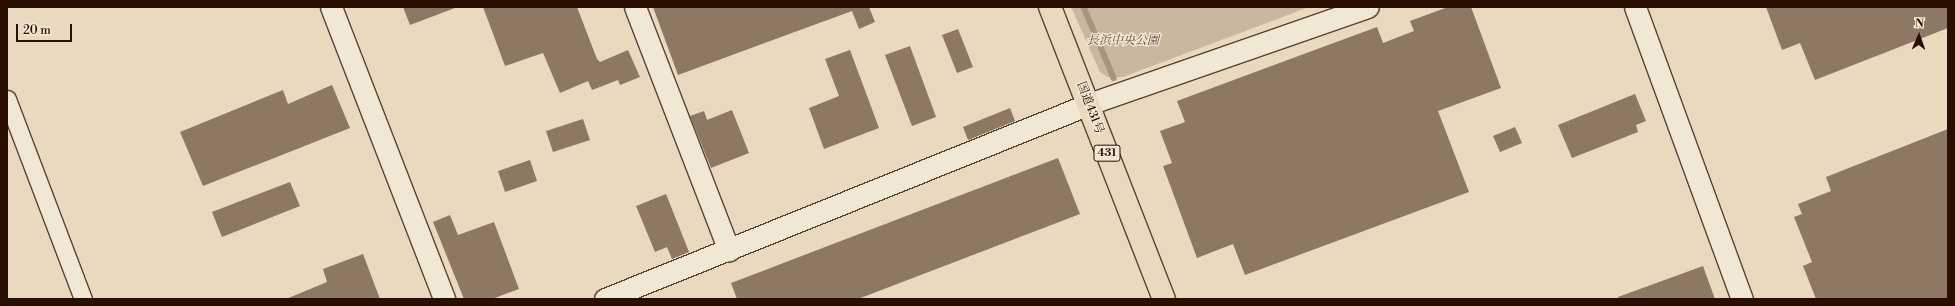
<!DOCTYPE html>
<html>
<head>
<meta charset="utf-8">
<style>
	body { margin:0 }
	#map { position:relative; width:1955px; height:306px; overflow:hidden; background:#e9dabf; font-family:"Libre Bodoni","Noto Serif JP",serif }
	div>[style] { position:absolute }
	.green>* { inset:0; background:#c9b79f }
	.stream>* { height:5.5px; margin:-2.75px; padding:0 2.75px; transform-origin:2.75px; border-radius:2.75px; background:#a8957e }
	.building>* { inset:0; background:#8d7863 }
	.roads { filter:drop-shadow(1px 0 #5a4130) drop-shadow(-1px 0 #5a4130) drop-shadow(0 1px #5a4130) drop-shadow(0 -1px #5a4130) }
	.minor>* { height:17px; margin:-8.5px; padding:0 8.5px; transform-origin:8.5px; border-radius:8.5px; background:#f1e7d5 }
	.tertiary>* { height:21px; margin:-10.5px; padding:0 10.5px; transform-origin:10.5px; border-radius:10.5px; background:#f1e7d5 }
	.trunk>* { height:22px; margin:-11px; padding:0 11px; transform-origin:11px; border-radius:11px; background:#e9dabf }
	span { translate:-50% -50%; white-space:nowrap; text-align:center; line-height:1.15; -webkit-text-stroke:3px #f1e7d5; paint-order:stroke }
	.shield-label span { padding:1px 3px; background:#f1e7d5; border:1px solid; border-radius:3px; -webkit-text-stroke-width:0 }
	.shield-label { font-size:11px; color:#2a0e00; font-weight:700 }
	.park-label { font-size:12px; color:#624938; font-style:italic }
	.street-label { font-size:12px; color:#2a0e00 }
	.frame { position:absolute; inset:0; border:8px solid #2a0e00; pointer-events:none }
	.north { position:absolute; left:1899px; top:16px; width:40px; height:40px; -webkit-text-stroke:3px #f1e7d5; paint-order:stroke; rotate:2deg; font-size:11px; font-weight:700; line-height:16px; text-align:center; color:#2a0e00 }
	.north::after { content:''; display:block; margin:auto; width:14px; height:18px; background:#2a0e00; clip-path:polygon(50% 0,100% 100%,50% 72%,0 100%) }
	.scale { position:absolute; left:16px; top:24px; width:56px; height:18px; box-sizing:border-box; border:2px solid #2a0e00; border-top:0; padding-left:5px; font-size:12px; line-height:14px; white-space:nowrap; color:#2a0e00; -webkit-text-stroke:3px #f1e7d5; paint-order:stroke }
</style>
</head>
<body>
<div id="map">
	<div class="green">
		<i style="clip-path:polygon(1071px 7px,1309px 7px,1123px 77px,1107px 77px,1100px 72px)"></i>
	</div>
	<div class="stream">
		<i style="left:1084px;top:7px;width:77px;rotate:67.1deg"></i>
	</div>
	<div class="building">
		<i style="clip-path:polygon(403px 7px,455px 7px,455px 8px,410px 25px)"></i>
		<i style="clip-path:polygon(483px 7px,577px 7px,597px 59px,600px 62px,628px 50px,640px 77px,620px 85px,618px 80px,592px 90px,588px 81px,560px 93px,543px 53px,505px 66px)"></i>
		<i style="clip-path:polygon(653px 7px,869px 7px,875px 22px,859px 29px,852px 11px,678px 75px)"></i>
		<i style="clip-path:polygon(1448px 7px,1471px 7px,1501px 88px,1438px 111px,1469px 192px,1245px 275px,1233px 244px,1197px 258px,1163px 166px,1172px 163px,1160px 131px,1185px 122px,1177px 101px,1377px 27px,1383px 43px,1414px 31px,1410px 21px)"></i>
		<i style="clip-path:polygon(1766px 7px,1948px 7px,1948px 28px,1815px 80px,1800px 43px,1782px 50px)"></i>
		<i style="clip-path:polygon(958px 29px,973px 67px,957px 73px,942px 35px)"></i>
		<i style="clip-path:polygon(910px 46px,936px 117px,912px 126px,885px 55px)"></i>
		<i style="clip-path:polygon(850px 50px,879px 128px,824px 149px,809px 108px,839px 96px,825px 59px)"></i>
		<i style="clip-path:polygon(332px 85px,350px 128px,203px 186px,180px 132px,283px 90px,288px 104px)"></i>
		<i style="clip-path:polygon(1635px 94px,1646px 121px,1636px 125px,1638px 132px,1572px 158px,1558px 125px)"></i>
		<i style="clip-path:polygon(1010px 108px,1015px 121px,968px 140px,963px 127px)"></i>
		<i style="clip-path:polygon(732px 110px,749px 153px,711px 168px,690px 116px,704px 111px,707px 120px)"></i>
		<i style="clip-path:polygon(583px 119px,590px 140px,553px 152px,546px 131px)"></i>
		<i style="clip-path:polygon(1515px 127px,1522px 143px,1500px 152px,1493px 136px)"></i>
		<i style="clip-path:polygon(1948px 129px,1948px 299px,1816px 299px,1803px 266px,1812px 262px,1794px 217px,1802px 214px,1798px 204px,1831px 191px,1826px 177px)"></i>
		<i style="clip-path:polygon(1058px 158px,1080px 214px,858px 299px,737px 299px,731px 283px)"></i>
		<i style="clip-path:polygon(530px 160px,537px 181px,505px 192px,498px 171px)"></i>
		<i style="clip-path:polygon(290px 182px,300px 206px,222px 237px,212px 212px)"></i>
		<i style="clip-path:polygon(666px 194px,689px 252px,672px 259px,667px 247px,655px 252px,636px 206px)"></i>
		<i style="clip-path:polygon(450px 215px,458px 235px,494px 222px,519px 289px,492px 299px,464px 299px,433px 222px)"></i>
		<i style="clip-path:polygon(363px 254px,380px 299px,286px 299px,327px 282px,323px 269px)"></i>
		<i style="clip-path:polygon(1703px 266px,1715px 299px,1618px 299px,1618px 297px)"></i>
	</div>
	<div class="roads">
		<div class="minor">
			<i style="left:7px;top:99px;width:214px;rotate:69.2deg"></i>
		</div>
		<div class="tertiary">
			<i style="left:331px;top:7px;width:313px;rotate:68.8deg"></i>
			<i style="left:635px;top:7px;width:261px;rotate:68.9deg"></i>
			<i style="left:1635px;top:7px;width:311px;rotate:69.9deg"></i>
			<i style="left:605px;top:299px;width:522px;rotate:-21.94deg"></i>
			<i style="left:1089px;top:104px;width:295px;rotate:-19.2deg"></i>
		</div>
		<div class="trunk">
			<i style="left:1050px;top:7px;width:313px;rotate:68.7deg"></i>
		</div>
	</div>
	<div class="shield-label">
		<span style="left:1107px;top:153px">431</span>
	</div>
	<div class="park-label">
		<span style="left:1123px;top:41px">長浜中央公園</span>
	</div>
	<div class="street-label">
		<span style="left:1090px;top:108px;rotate:69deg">国道431号</span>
	</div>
	<div class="frame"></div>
	<div class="north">N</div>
	<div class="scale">20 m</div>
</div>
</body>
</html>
